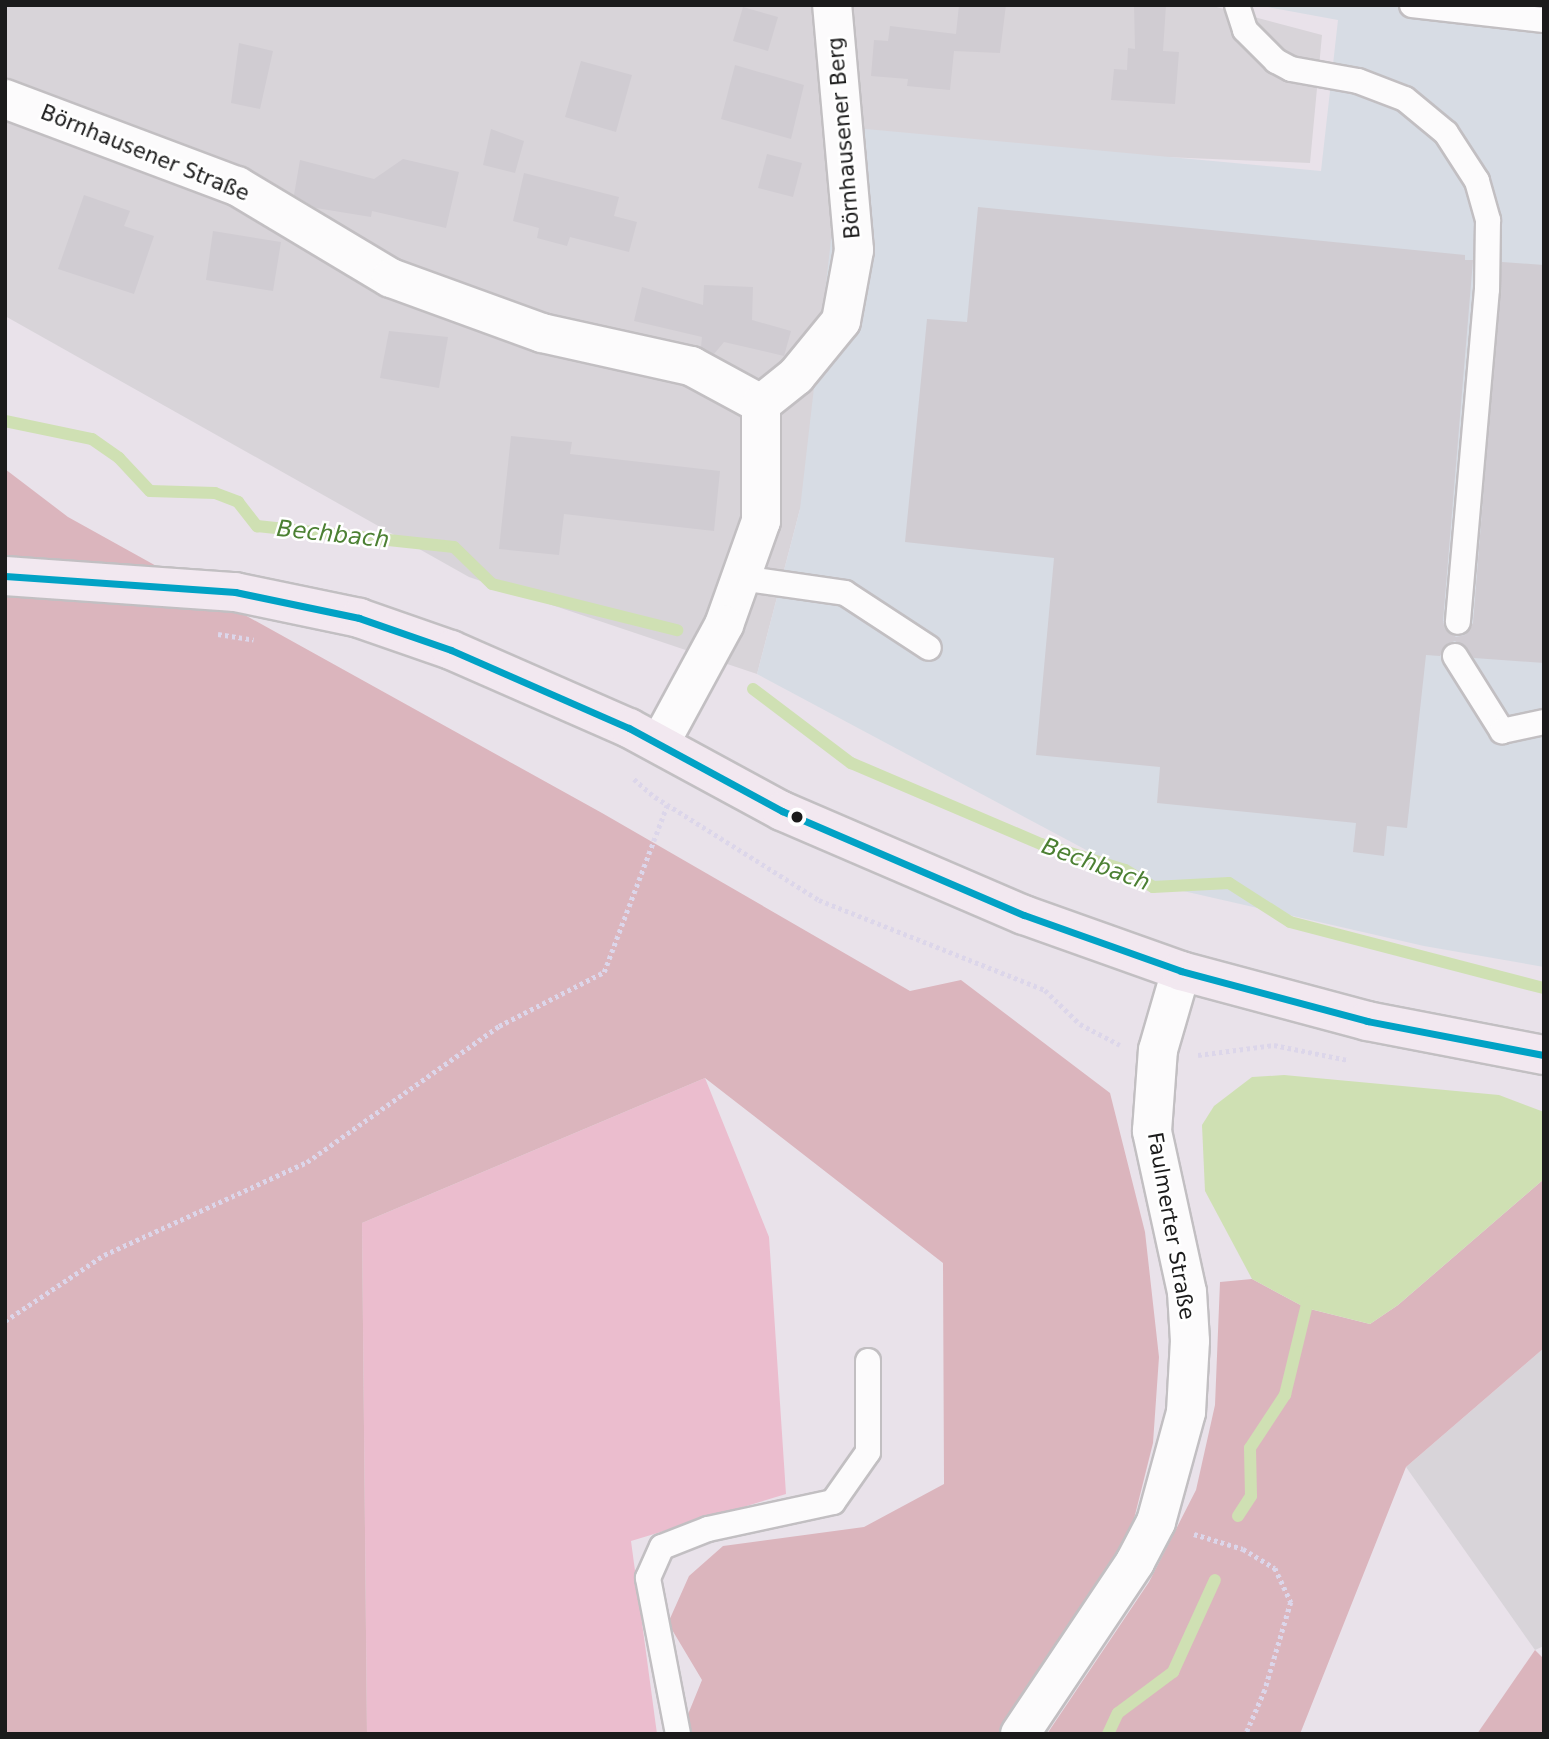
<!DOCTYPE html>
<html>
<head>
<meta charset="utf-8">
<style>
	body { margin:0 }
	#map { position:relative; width:1549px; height:1739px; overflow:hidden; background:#e9e2ea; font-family:"DejaVu Sans",sans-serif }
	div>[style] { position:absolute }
	.residential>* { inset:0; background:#d8d4d9 }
	.industrial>* { inset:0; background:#d7dce4 }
	.grass>* { inset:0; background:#ebbdce }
	.forest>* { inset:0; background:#dbb5bd }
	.water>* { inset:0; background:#cfe0b3 }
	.stream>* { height:12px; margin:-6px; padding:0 6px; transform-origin:6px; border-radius:6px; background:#cfe0b3 }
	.building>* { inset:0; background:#d0ccd2 }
	.path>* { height:4.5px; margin-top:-2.25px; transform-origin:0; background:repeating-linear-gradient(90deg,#dcd6ea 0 3.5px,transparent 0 7px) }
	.roads { filter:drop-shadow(2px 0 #c2bfc2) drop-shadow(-2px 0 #c2bfc2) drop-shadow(0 2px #c2bfc2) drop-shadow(0 -2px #c2bfc2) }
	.service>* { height:24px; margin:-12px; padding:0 12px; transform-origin:12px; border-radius:12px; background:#fcfbfc }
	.minor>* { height:38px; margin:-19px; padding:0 19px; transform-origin:19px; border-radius:19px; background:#fcfbfc }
	.secondary>* { height:38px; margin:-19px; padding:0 19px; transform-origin:19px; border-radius:19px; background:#f2e8f0 }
	.bus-1>* { height:7px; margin:-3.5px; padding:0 3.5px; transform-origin:3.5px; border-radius:3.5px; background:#01a2c5 }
	.dots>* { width:19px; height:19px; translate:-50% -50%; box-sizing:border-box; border:4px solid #fff; border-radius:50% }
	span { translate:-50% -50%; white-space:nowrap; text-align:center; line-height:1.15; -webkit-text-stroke:5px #fff; paint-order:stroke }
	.street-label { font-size:21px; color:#1b1b1b }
	.water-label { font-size:23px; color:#4c8033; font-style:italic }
	.frame { position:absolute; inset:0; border:7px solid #1b1b1b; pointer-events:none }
</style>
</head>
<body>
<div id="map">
	<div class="residential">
		<i style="clip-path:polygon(5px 5px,1209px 5px,1322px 35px,1310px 163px,1117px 155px,800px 509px,757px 674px,469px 577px,5px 316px)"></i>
		<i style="clip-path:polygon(1544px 1348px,1544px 1646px,1535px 1650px,1406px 1467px)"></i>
	</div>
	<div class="industrial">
		<i style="clip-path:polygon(1257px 5px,1544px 5px,1544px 967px,1424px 946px,1148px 883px,757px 674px,800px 509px,844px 127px,1321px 171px,1338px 20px)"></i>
	</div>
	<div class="grass">
		<i style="clip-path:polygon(705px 1078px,769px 1237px,786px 1494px,631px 1541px,657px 1734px,367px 1734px,362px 1223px)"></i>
	</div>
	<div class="forest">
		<i style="clip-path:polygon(5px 469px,68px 517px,602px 813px,910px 991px,961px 980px,1110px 1093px,1145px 1232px,1159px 1357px,1153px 1443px,1131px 1531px,1004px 1734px,680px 1734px,702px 1680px,668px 1623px,689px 1576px,723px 1546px,864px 1527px,944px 1484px,943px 1263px,705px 1078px,362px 1223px,367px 1734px,5px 1734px)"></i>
		<i style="clip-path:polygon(1544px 1179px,1544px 1348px,1406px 1467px,1300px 1734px,1047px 1734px,1149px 1582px,1196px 1490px,1215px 1405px,1220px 1282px,1252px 1279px,1306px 1308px,1370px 1324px,1398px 1305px)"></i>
		<i style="clip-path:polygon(1535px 1650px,1544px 1659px,1544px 1734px,1477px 1734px)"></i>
	</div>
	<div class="water">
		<i style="clip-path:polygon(1284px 1075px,1499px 1095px,1544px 1112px,1544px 1179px,1398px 1305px,1370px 1324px,1306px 1308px,1252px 1279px,1205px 1191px,1202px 1125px,1214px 1106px,1252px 1077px)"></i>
	</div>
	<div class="stream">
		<i style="left:5px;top:421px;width:89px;rotate:11.7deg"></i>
		<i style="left:92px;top:439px;width:33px;rotate:35deg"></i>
		<i style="left:119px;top:458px;width:45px;rotate:46.8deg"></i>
		<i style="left:150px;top:491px;width:65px;rotate:1.8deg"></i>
		<i style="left:215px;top:493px;width:25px;rotate:21deg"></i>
		<i style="left:238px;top:502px;width:31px;rotate:52deg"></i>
		<i style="left:257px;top:526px;width:198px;rotate:6.1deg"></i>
		<i style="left:454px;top:547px;width:53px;rotate:44.2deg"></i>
		<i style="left:492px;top:584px;width:191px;rotate:14deg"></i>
		<i style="left:753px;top:689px;width:123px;rotate:37.1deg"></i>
		<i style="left:851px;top:763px;width:207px;rotate:23.1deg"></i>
		<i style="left:1041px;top:844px;width:88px;rotate:17.2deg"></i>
		<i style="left:1125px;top:870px;width:33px;rotate:31deg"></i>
		<i style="left:1153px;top:887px;width:76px;rotate:-3deg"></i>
		<i style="left:1229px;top:883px;width:72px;rotate:32.6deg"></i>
		<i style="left:1290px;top:922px;width:262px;rotate:14.6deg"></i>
		<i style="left:1238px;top:1516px;width:24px;rotate:-57deg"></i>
		<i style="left:1251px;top:1496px;width:48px;rotate:-91.2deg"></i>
		<i style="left:1250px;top:1448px;width:64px;rotate:-56.6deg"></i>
		<i style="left:1285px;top:1395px;width:106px;rotate:-76.4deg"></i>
		<i style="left:1108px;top:1734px;width:23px;rotate:-65deg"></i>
		<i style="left:1118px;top:1713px;width:69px;rotate:-36.7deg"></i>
		<i style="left:1173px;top:1672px;width:101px;rotate:-65.5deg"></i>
	</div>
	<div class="building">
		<i style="clip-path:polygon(959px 5px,1006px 5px,1000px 53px,954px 51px,950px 90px,907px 86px,908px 79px,871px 76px,874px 40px,888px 41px,890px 26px,956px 34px)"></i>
		<i style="clip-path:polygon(1134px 5px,1166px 5px,1163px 51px,1179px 52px,1175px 104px,1111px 100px,1114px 69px,1127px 70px,1128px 48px,1135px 49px)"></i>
		<i style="clip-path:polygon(743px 7px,778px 17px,768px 51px,733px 41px)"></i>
		<i style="clip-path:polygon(239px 43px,273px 51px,260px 109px,231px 103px)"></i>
		<i style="clip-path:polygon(581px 61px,632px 75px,616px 132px,565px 117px)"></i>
		<i style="clip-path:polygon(735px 65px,804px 85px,791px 139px,721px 119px)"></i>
		<i style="clip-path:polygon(491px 129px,524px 141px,515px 173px,483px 165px)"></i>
		<i style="clip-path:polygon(767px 154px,802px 163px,793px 197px,758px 188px)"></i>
		<i style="clip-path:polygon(403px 159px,459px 172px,446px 228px,372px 211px,371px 217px,316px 208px,294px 195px,300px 160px,374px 179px)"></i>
		<i style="clip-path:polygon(524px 173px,619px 197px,614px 216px,637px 222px,629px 252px,570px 237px,567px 246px,537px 238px,539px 228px,513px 221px)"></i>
		<i style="clip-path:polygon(84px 195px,130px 211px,124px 226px,154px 236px,134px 294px,58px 269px)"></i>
		<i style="clip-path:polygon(978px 207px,1465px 255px,1465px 260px,1473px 260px,1443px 621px,1445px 629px,1456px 637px,1465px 635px,1473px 623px,1502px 262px,1544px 265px,1544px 663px,1474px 658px,1455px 641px,1447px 644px,1440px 656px,1426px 655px,1407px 828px,1387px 826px,1384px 856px,1353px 852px,1356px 823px,1157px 803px,1160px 767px,1036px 755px,1054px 558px,905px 542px,927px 319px,967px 322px)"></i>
		<i style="clip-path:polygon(213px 231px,281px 242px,273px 291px,206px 280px)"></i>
		<i style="clip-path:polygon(704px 285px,753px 287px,752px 320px,791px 331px,784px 356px,724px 342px,714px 354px,701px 347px,702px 337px,634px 321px,642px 287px,703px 305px)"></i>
		<i style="clip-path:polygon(389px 331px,448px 337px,439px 388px,380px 378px)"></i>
		<i style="clip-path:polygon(511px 436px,572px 442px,570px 454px,720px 471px,714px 531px,564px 514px,559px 555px,499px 549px)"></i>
	</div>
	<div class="path">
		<i style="left:218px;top:634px;width:36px;rotate:9deg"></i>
		<i style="left:634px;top:779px;width:28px;rotate:41deg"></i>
		<i style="left:655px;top:797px;width:194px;rotate:32.1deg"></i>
		<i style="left:819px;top:900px;width:243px;rotate:21.7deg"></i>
		<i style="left:1045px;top:990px;width:49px;rotate:44.2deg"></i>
		<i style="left:1080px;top:1024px;width:45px;rotate:27.7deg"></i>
		<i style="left:1198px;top:1055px;width:77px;rotate:-7.5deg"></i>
		<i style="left:1274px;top:1045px;width:76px;rotate:11.5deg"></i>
		<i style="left:5px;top:1321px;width:119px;rotate:-33.7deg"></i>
		<i style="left:104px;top:1255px;width:223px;rotate:-24.6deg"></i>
		<i style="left:307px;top:1162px;width:235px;rotate:-35.3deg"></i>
		<i style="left:499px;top:1026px;width:118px;rotate:-27.2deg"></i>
		<i style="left:604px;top:972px;width:178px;rotate:-69.3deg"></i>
		<i style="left:1194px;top:1534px;width:51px;rotate:17deg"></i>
		<i style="left:1243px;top:1549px;width:37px;rotate:31deg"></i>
		<i style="left:1275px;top:1568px;width:38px;rotate:65deg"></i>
		<i style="left:1291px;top:1602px;width:92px;rotate:106.5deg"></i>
		<i style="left:1265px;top:1690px;width:48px;rotate:113.4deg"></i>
	</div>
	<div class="roads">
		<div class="service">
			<i style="left:1237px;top:5px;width:26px;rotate:72deg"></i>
			<i style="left:1245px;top:30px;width:44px;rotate:45deg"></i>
			<i style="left:1276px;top:61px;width:17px;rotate:28deg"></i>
			<i style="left:1291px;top:69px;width:68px;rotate:10.2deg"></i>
			<i style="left:1358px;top:81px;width:50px;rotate:21deg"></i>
			<i style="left:1405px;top:99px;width:53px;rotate:39.7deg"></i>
			<i style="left:1446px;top:133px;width:57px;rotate:57.1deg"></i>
			<i style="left:1477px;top:181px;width:41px;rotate:74.2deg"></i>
			<i style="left:1488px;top:220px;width:69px;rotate:90.8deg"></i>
			<i style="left:1487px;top:289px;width:334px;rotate:95deg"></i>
			<i style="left:1412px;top:5px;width:133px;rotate:6.5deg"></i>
			<i style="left:741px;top:578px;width:105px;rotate:8.2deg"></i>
			<i style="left:845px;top:593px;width:100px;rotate:33.2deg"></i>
			<i style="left:1455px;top:656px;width:89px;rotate:57.9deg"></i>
			<i style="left:1502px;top:731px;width:43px;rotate:-12.1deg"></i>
			<i style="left:678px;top:1734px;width:159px;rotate:-100.9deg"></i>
			<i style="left:648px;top:1578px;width:34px;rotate:-66deg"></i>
			<i style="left:662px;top:1547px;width:49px;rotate:-21.4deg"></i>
			<i style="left:708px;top:1529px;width:128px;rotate:-12.2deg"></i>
			<i style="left:833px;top:1502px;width:61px;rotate:-55deg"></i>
			<i style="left:868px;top:1452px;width:91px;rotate:-90deg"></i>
		</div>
		<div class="minor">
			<i style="left:5px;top:99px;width:248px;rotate:20.6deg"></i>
			<i style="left:237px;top:186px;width:179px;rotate:30.9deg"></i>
			<i style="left:391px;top:278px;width:161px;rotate:20deg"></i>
			<i style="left:542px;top:333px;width:153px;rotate:12.5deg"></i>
			<i style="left:691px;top:366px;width:80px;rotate:28.5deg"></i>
			<i style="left:761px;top:404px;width:117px;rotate:90deg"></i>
			<i style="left:761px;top:521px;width:110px;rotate:109.6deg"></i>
			<i style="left:724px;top:625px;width:134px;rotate:118.5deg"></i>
			<i style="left:761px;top:404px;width:45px;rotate:-38.7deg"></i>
			<i style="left:796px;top:376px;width:71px;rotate:-50.7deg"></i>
			<i style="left:841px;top:321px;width:72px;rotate:-79.6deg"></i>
			<i style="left:854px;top:250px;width:246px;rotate:-95.1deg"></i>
			<i style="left:1020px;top:1734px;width:207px;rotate:-56.2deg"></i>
			<i style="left:1135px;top:1562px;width:45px;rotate:-62.3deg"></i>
			<i style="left:1156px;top:1522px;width:114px;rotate:-74.7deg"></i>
			<i style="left:1186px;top:1412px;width:71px;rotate:-86.8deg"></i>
			<i style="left:1190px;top:1341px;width:49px;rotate:-93.5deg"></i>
			<i style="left:1187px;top:1292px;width:165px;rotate:-102.3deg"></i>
			<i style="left:1152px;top:1131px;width:81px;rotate:-85.8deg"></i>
			<i style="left:1158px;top:1050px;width:82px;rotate:-73.8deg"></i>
		</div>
		<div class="secondary">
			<i style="left:5px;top:576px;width:231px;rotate:4deg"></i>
			<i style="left:235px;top:592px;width:127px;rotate:11.8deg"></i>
			<i style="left:359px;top:618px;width:97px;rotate:19.2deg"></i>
			<i style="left:451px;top:650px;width:194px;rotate:23.7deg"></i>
			<i style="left:629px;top:728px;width:174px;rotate:28.5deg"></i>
			<i style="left:782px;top:811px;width:263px;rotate:23.3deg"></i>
			<i style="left:1024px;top:915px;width:167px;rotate:19.6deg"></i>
			<i style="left:1181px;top:971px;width:193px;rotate:15deg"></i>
			<i style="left:1367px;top:1021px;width:180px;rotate:10.9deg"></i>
		</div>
	</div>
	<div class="bus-1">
		<i style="left:5px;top:576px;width:231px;rotate:4deg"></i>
		<i style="left:235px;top:592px;width:127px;rotate:11.8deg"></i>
		<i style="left:359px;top:618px;width:97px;rotate:19.2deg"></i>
		<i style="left:451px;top:650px;width:194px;rotate:23.7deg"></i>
		<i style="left:629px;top:728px;width:174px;rotate:28.5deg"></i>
		<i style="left:782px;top:811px;width:263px;rotate:23.3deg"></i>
		<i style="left:1024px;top:915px;width:167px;rotate:19.6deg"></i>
		<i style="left:1181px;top:971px;width:193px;rotate:15deg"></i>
		<i style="left:1367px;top:1021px;width:180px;rotate:10.9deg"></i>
	</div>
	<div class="dots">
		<i style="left:797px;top:817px;background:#1b1b1b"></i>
	</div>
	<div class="street-label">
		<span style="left:844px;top:138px;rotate:-95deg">Börnhausener Berg</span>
		<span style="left:145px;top:153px;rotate:22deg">Börnhausener Straße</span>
		<span style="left:1171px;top:1226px;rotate:80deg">Faulmerter Straße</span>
	</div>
	<div class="water-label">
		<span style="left:333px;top:534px;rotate:6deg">Bechbach</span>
		<span style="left:1096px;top:864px;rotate:20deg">Bechbach</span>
	</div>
	<div class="frame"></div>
</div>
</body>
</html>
